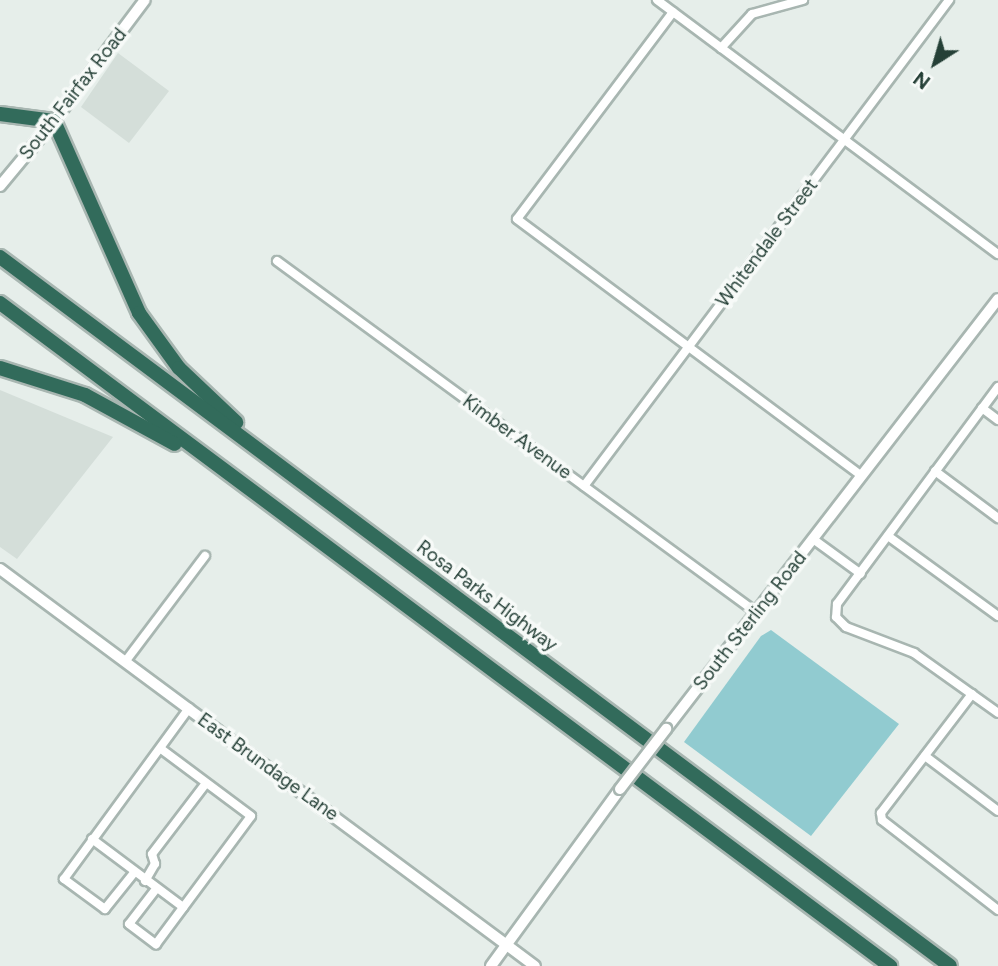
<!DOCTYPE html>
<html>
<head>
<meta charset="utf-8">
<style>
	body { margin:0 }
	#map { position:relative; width:998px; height:966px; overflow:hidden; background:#e6eeea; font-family:Figtree,sans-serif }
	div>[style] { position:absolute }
	.built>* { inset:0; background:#d4ded9 }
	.water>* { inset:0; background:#91cbd0 }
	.roads { filter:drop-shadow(2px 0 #a8b6b1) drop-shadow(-2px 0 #a8b6b1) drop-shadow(0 2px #a8b6b1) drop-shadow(0 -2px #a8b6b1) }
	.minor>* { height:8px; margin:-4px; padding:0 4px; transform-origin:4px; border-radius:4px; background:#fff }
	.tertiary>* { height:10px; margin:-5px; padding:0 5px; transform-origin:5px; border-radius:5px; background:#fff }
	.secondary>* { height:10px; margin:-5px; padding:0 5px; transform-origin:5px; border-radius:5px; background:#fff }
	.motorway>* { height:14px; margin:-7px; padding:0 7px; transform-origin:7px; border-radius:7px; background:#326b5b }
	.bridges { filter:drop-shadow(2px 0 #a8b6b1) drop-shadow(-2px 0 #a8b6b1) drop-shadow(0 2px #a8b6b1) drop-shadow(0 -2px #a8b6b1) }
	.tertiary-bridge>* { height:10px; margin:-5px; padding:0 5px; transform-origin:5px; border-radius:5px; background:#fff }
	span { translate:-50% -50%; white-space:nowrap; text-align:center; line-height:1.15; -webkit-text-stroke:7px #f7faf8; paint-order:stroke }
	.street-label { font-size:19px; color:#254037 }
	.north { position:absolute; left:900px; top:28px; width:70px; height:70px; -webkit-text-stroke:5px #f7faf8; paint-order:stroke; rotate:217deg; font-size:19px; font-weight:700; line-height:28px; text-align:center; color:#254037 }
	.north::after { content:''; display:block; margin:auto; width:24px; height:32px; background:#254037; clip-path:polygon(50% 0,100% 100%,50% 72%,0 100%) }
</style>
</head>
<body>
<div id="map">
	<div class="built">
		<i style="clip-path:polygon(118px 53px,169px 91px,129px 143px,81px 107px)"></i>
		<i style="clip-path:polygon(0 390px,113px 437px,17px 559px,0 547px)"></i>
	</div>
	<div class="water">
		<i style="clip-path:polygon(771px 630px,899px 724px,811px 836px,684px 742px,761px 636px)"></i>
	</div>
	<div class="roads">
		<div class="minor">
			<i style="left:657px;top:0;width:425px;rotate:36.7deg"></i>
			<i style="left:673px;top:12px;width:259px;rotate:127deg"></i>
			<i style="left:517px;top:219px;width:429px;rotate:36.7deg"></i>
			<i style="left:721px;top:48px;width:46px;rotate:-47.6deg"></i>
			<i style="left:752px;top:14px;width:53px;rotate:-15.4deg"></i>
			<i style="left:277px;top:261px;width:595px;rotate:36.25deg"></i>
			<i style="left:998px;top:387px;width:270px;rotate:126.6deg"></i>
			<i style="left:837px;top:604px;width:13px;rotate:94deg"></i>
			<i style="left:836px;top:617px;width:14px;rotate:45deg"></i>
			<i style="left:846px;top:627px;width:73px;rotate:20.9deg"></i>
			<i style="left:914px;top:653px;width:103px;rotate:35.5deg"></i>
			<i style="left:982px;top:408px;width:20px;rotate:37deg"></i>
			<i style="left:935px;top:471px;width:79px;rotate:36.7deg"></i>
			<i style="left:584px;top:486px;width:608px;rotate:-53.09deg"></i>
			<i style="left:888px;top:536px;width:136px;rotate:36deg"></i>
			<i style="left:813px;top:539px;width:59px;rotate:36.1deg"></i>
			<i style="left:125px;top:662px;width:133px;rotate:-53deg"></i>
			<i style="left:972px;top:694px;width:150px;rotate:127.4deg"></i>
			<i style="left:881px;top:813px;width:7px;rotate:82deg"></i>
			<i style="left:882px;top:820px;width:147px;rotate:37.8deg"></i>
			<i style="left:925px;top:756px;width:91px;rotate:37deg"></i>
			<i style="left:92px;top:839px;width:114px;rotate:36.8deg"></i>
			<i style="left:133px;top:874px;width:45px;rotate:128.7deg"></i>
			<i style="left:105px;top:909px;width:51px;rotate:-143.8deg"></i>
			<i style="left:64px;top:879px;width:212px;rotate:-53.8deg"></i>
			<i style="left:145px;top:881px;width:20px;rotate:-60deg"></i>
			<i style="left:155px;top:864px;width:10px;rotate:-107deg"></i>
			<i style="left:152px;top:854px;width:89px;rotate:-52.7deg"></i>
			<i style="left:156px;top:889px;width:44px;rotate:127.6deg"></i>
			<i style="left:129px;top:924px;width:34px;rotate:37deg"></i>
			<i style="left:156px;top:944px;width:159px;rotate:-53.4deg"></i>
			<i style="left:251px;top:816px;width:112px;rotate:-143.3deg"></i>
		</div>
		<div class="tertiary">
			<i style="left:54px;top:121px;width:151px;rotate:-53.1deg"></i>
			<i style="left:666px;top:729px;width:543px;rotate:-52.33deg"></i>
			<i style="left:491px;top:966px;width:219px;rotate:-53.9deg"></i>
		</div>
		<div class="secondary">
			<i style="left:0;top:186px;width:85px;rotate:-50.3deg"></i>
			<i style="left:0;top:569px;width:666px;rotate:36.58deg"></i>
		</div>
		<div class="motorway">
			<i style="left:0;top:114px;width:54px;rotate:7.4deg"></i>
			<i style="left:54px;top:121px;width:210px;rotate:66.1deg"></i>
			<i style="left:139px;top:313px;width:68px;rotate:54deg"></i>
			<i style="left:179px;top:368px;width:79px;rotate:43.5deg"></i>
			<i style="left:0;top:257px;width:1185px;rotate:36.73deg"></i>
			<i style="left:0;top:303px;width:1110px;rotate:36.68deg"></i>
			<i style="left:0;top:368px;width:89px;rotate:17.6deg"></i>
			<i style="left:85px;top:395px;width:102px;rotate:28.6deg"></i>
		</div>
	</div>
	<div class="bridges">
		<div class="tertiary-bridge">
			<i style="left:620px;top:789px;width:76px;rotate:-52.5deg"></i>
		</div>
	</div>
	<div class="street-label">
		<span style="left:73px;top:94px;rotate:-52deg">South Fairfax Road</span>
		<span style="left:767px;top:243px;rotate:-53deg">Whitendale Street</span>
		<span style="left:517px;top:437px;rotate:36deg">Kimber Avenue</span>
		<span style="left:487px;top:596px;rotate:37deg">Rosa Parks Highway</span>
		<span style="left:750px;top:621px;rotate:-52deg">South Sterling Road</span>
		<span style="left:268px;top:767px;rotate:36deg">East Brundage Lane</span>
	</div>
	<div class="north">N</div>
</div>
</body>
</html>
